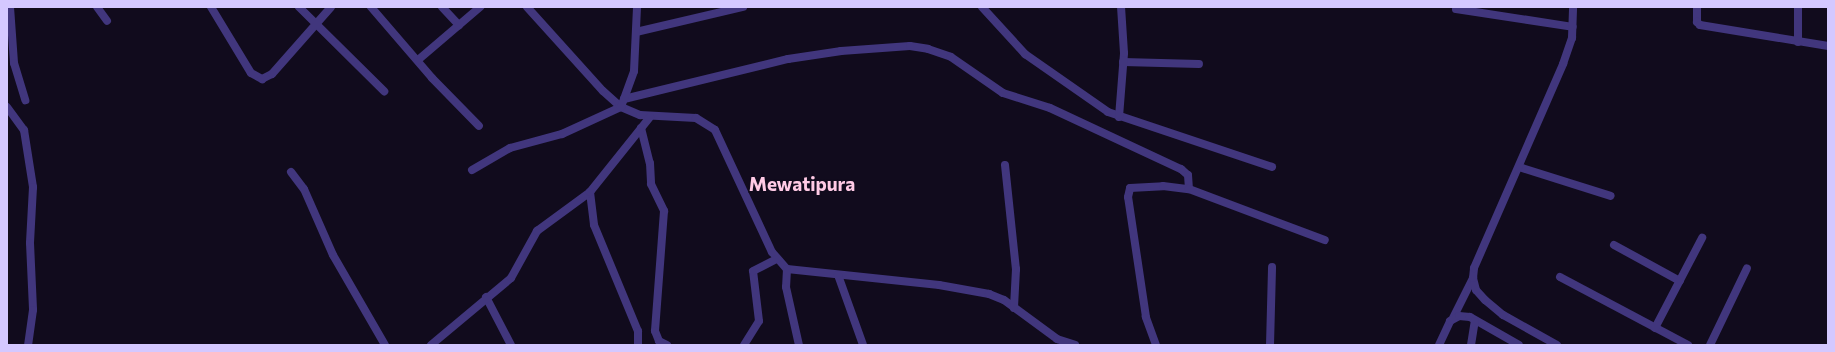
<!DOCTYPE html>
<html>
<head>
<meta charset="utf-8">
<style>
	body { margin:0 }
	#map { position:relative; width:1835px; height:352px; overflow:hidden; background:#110b1d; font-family:Commissioner,sans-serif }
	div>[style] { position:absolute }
	.street>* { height:8px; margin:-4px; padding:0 4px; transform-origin:4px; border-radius:4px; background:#41367d }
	span { translate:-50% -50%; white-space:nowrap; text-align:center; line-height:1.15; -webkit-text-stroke:3px #110b1d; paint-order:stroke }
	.district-label { font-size:19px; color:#ffcae5; font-weight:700 }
	.frame { position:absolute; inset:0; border:8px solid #d4c8ff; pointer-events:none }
</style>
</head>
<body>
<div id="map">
	<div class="street">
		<i style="left:10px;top:7px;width:56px;rotate:85.9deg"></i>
		<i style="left:14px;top:63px;width:39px;rotate:73deg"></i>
		<i style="left:97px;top:7px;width:17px;rotate:54deg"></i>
		<i style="left:211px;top:7px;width:77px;rotate:58.8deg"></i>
		<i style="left:251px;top:73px;width:13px;rotate:29deg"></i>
		<i style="left:262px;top:79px;width:11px;rotate:-27deg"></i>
		<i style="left:272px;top:74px;width:89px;rotate:-48.6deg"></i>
		<i style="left:299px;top:7px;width:120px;rotate:44.7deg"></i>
		<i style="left:371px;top:7px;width:94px;rotate:49.3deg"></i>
		<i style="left:432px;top:78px;width:67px;rotate:45.6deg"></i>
		<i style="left:442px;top:7px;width:25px;rotate:47deg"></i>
		<i style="left:527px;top:7px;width:113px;rotate:47.9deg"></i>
		<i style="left:603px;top:91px;width:24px;rotate:42deg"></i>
		<i style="left:621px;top:107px;width:21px;rotate:23deg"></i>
		<i style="left:640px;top:115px;width:56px;rotate:3.1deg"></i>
		<i style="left:696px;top:118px;width:22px;rotate:32deg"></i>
		<i style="left:715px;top:130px;width:135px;rotate:65deg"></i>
		<i style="left:772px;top:252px;width:23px;rotate:49deg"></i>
		<i style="left:787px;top:269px;width:153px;rotate:6deg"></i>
		<i style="left:939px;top:285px;width:51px;rotate:10.2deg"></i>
		<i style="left:989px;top:294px;width:16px;rotate:22deg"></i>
		<i style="left:1004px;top:300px;width:66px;rotate:36.3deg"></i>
		<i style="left:1057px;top:339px;width:19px;rotate:18deg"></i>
		<i style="left:982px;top:7px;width:64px;rotate:47.5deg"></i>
		<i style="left:1025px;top:54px;width:101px;rotate:34.9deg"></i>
		<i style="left:1108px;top:112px;width:173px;rotate:18.5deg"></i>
		<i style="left:1697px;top:7px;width:15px;rotate:90deg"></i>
		<i style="left:1697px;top:22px;width:4px;rotate:45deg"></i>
		<i style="left:1700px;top:25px;width:130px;rotate:9.3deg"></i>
		<i style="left:1456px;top:9px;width:118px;rotate:8.7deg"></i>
		<i style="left:636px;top:32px;width:110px;rotate:-13.2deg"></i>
		<i style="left:1798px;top:42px;width:35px;rotate:-90deg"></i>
		<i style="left:418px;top:60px;width:82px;rotate:-40.5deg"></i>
		<i style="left:1123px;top:62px;width:76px;rotate:1.5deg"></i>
		<i style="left:624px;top:99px;width:169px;rotate:-13.7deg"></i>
		<i style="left:788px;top:59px;width:54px;rotate:-8.6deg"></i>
		<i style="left:841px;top:51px;width:69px;rotate:-4.1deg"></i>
		<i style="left:910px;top:46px;width:18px;rotate:9deg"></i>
		<i style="left:928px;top:49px;width:24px;rotate:19deg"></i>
		<i style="left:951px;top:57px;width:63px;rotate:34.7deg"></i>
		<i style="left:1003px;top:93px;width:49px;rotate:17.7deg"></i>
		<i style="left:1050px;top:108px;width:145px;rotate:25deg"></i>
		<i style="left:1181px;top:169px;width:9px;rotate:41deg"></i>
		<i style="left:1188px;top:175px;width:14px;rotate:86deg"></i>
		<i style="left:7px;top:107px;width:29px;rotate:54deg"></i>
		<i style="left:24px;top:130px;width:58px;rotate:81deg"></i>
		<i style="left:33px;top:187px;width:56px;rotate:93.1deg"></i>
		<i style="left:30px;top:243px;width:67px;rotate:87.4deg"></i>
		<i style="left:33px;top:310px;width:35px;rotate:98deg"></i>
		<i style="left:1119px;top:117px;width:64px;rotate:-85.5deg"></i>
		<i style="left:1124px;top:53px;width:46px;rotate:-93.7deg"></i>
		<i style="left:641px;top:128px;width:36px;rotate:76deg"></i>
		<i style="left:650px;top:163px;width:21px;rotate:87deg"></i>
		<i style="left:651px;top:184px;width:30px;rotate:64deg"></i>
		<i style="left:664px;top:211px;width:120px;rotate:94.3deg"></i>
		<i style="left:655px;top:331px;width:11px;rotate:68deg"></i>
		<i style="left:659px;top:341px;width:9px;rotate:27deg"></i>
		<i style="left:1005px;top:165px;width:105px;rotate:84deg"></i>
		<i style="left:1016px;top:269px;width:39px;rotate:93deg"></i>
		<i style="left:1519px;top:167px;width:96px;rotate:17.5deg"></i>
		<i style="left:472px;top:170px;width:44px;rotate:-30.1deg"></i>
		<i style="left:510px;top:148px;width:54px;rotate:-15.1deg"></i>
		<i style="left:562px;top:134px;width:65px;rotate:-24.6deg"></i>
		<i style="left:621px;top:107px;width:38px;rotate:-70deg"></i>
		<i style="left:634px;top:71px;width:64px;rotate:-87.3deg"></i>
		<i style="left:291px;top:172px;width:21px;rotate:53deg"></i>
		<i style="left:304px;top:189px;width:72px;rotate:66.3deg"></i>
		<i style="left:333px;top:255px;width:104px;rotate:60deg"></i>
		<i style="left:590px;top:192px;width:33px;rotate:83deg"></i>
		<i style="left:594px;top:225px;width:115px;rotate:67.5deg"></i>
		<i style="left:638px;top:331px;width:14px;rotate:90deg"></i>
		<i style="left:1614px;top:245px;width:75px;rotate:28.6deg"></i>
		<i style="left:787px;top:269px;width:18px;rotate:93deg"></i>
		<i style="left:786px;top:287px;width:59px;rotate:77.4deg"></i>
		<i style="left:838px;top:275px;width:74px;rotate:70.3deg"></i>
		<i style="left:1560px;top:277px;width:145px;rotate:28deg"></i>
		<i style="left:486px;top:297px;width:54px;rotate:62.5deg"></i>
		<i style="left:1453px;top:318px;width:45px;rotate:-63.4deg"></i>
		<i style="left:1655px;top:328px;width:102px;rotate:-62.4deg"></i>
		<i style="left:431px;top:345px;width:104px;rotate:-39.9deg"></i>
		<i style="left:511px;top:278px;width:54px;rotate:-61deg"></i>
		<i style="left:537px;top:231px;width:66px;rotate:-36.3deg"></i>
		<i style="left:590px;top:192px;width:96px;rotate:-51.3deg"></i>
		<i style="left:744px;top:345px;width:28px;rotate:-58deg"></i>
		<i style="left:759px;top:321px;width:50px;rotate:-96.8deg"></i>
		<i style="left:753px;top:271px;width:27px;rotate:-27deg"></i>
		<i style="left:1156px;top:345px;width:30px;rotate:-110deg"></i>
		<i style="left:1146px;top:317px;width:121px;rotate:-98.5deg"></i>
		<i style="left:1128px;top:197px;width:9px;rotate:-77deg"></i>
		<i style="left:1130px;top:188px;width:33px;rotate:-3deg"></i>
		<i style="left:1163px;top:186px;width:26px;rotate:7deg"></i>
		<i style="left:1189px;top:189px;width:145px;rotate:20.6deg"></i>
		<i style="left:1270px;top:345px;width:78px;rotate:-88.5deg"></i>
		<i style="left:1439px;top:345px;width:26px;rotate:-65deg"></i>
		<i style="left:1450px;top:321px;width:10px;rotate:-29deg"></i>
		<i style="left:1459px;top:316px;width:11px;rotate:5deg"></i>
		<i style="left:1470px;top:317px;width:56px;rotate:29.7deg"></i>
		<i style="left:1471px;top:345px;width:24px;rotate:-81deg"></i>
		<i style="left:1557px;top:345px;width:62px;rotate:-150.9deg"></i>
		<i style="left:1503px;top:315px;width:23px;rotate:-140deg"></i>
		<i style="left:1485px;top:300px;width:13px;rotate:-132deg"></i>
		<i style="left:1476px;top:290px;width:12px;rotate:-104deg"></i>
		<i style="left:1473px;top:278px;width:10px;rotate:-84deg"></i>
		<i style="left:1474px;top:268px;width:223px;rotate:-66.4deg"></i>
		<i style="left:1563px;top:64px;width:28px;rotate:-71deg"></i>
		<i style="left:1572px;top:38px;width:31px;rotate:-88deg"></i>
		<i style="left:1710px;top:345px;width:85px;rotate:-64.3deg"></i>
	</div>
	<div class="district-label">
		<span style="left:802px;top:184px">Mewatipura</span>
	</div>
	<div class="frame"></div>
</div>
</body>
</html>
